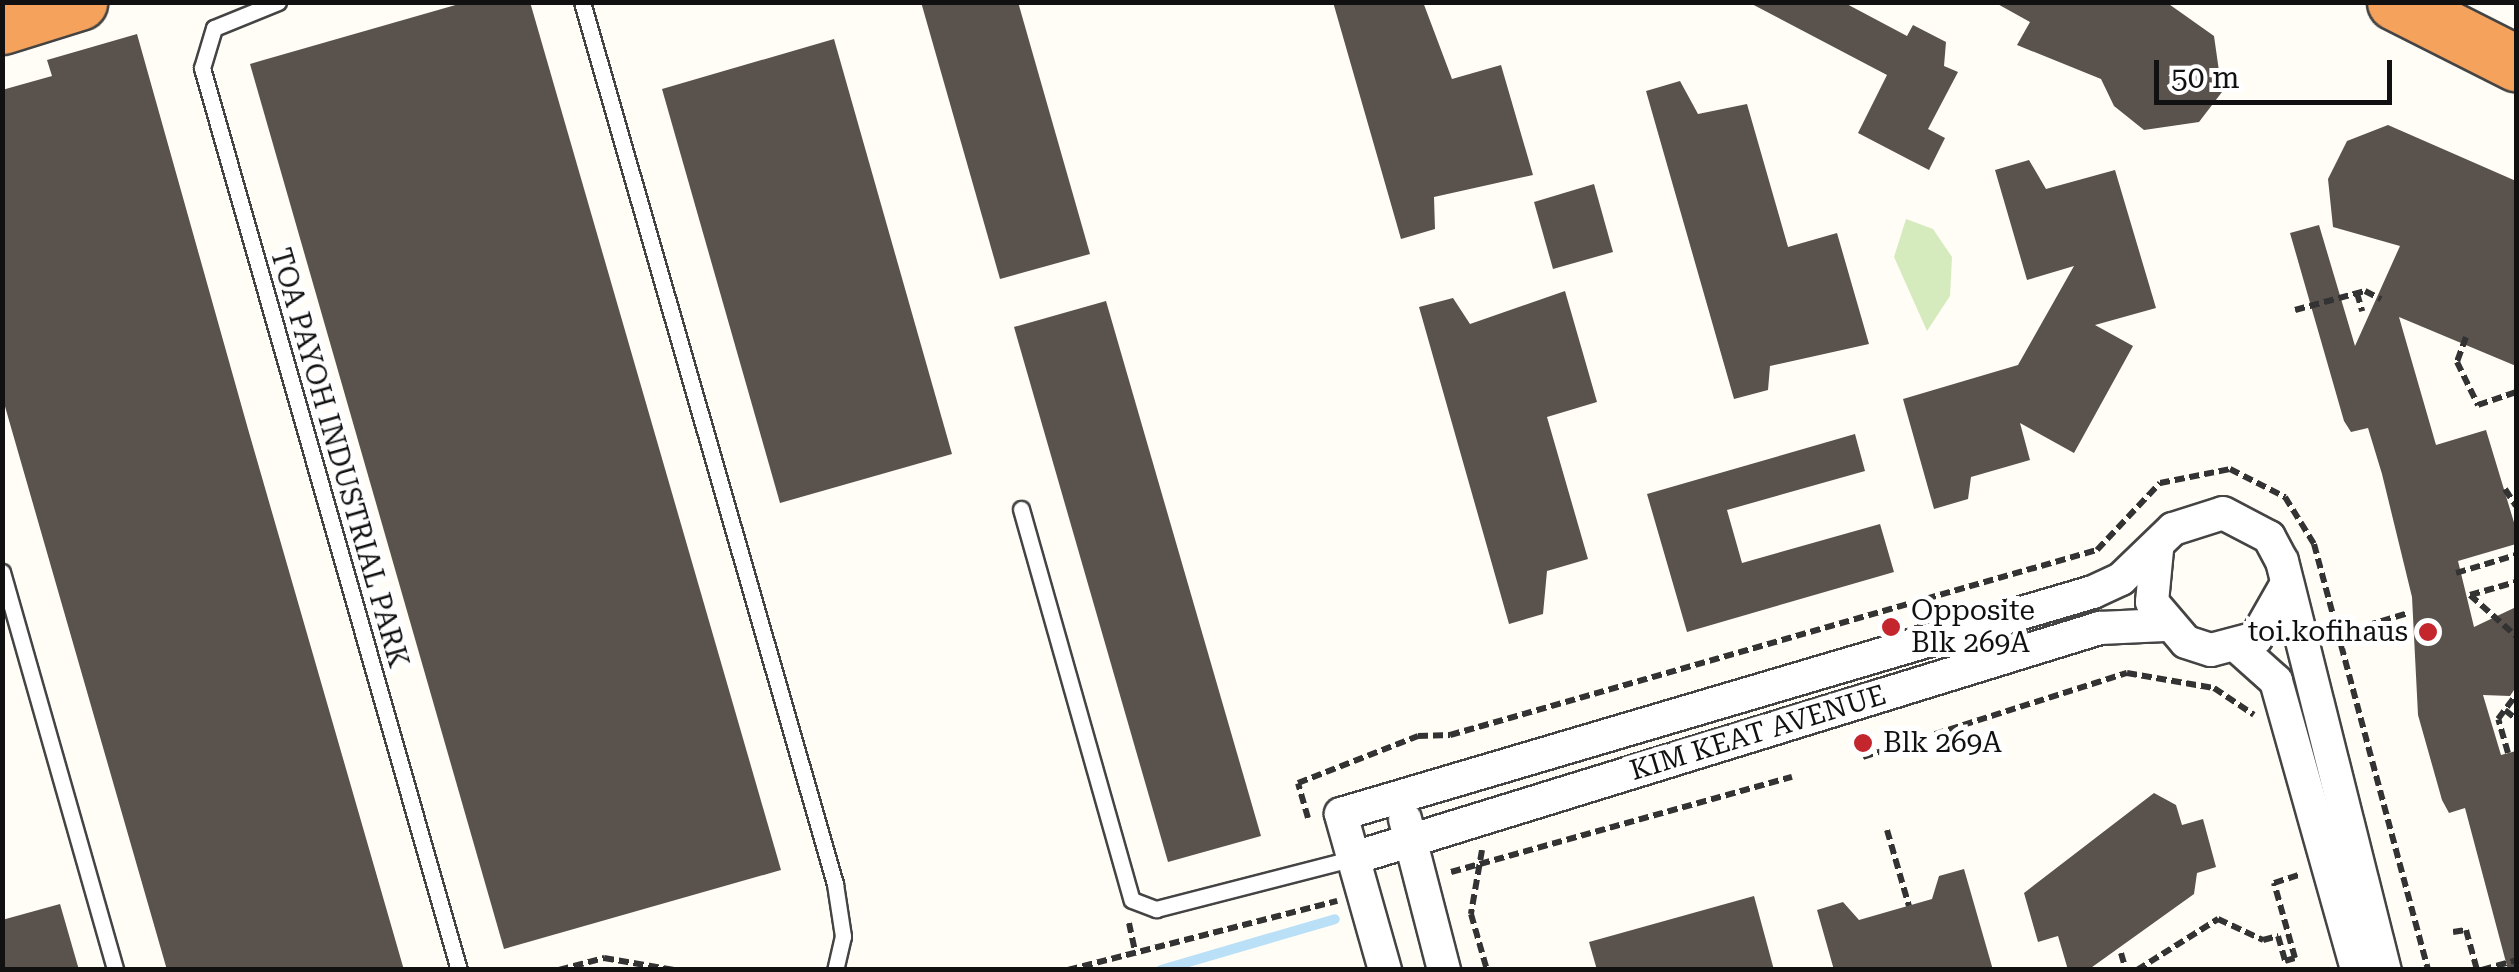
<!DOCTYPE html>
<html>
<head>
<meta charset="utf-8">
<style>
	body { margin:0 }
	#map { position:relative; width:2519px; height:972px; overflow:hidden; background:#fffdf5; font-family:"Roboto Serif",serif }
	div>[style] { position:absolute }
	.green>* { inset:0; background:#d5ebbd }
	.stream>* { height:10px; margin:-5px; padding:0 5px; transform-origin:5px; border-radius:5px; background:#b9e0f7 }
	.building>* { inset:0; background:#5a524d }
	.path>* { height:6px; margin-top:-3px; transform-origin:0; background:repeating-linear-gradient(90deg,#333 0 10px,transparent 0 15px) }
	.roads { filter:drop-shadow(2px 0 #444) drop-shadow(-2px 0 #444) drop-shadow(0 2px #444) drop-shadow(0 -2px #444) }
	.service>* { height:15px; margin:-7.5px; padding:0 7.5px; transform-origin:7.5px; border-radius:7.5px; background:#fff }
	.minor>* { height:32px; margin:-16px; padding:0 16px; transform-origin:16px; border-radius:16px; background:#fff }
	.motorway>* { height:55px; margin:-27.5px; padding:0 27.5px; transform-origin:27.5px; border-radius:27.5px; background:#f5a25d }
	.dots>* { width:28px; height:28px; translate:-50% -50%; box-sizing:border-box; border:5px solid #fff; border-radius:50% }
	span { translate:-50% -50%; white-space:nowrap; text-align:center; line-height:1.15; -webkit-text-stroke:10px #fff; paint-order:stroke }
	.street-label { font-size:28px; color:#111 }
	.poi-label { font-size:28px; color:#111 }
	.left { translate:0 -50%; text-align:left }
	.right { translate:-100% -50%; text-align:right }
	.frame { position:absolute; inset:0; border:5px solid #111; pointer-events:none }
	.scale { position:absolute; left:2154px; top:60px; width:238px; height:45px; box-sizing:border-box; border:5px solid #111; border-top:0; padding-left:12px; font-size:30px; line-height:35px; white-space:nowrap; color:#111; -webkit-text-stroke:8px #fff; paint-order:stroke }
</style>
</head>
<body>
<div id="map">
	<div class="green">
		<i style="clip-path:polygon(1906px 219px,1933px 229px,1952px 257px,1950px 296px,1927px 331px,1894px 257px)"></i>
	</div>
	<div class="stream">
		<i style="left:1161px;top:970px;width:181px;rotate:-16.3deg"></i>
	</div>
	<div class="building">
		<i style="clip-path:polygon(466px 2px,530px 2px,781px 870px,504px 949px,250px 64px)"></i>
		<i style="clip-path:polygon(921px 2px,1018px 2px,1090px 254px,1000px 279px)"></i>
		<i style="clip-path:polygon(1333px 2px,1423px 2px,1452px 79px,1501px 65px,1533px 175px,1434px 197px,1435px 229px,1401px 239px)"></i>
		<i style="clip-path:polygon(1748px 2px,1843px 2px,1907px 36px,1913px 25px,1946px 42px,1944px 66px,1958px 72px,1928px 129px,1945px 138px,1929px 170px,1858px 133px,1887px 75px)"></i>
		<i style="clip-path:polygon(1994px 2px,2166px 2px,2214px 36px,2222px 92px,2199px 122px,2144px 130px,2114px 106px,2101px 79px,2017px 45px,2030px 22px)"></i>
		<i style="clip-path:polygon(137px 34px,248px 429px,404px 970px,167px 970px,2px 396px,2px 90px,52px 76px,47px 60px)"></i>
		<i style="clip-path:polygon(834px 39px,952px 454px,780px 503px,662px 89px)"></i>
		<i style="clip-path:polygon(1680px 81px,1698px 114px,1747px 104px,1788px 247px,1837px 233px,1869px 344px,1770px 366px,1768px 390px,1734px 399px,1646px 91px)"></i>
		<i style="clip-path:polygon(2388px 125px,2516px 181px,2516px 366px,2399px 317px,2436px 445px,2486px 430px,2516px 529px,2516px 544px,2458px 561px,2474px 627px,2516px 607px,2516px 687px,2510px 696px,2483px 695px,2501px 755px,2516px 751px,2516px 970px,2508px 970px,2465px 808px,2449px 813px,2442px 800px,2418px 715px,2412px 597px,2382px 474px,2368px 428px,2351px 432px,2344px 421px,2290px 233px,2319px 225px,2355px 346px,2400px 246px,2333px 227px,2328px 179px,2347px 141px)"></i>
		<i style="clip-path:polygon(2029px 160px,2046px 189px,2115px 170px,2156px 308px,2095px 325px,2133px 346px,2074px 453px,2020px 423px,2030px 460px,1971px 477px,1968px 499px,1934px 509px,1903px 399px,2018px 365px,2074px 266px,2027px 280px,1995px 170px)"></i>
		<i style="clip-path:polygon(1594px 184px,1613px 252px,1553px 269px,1534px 202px)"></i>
		<i style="clip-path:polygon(1565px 291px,1597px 402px,1547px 417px,1588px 559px,1547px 571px,1543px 614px,1509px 624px,1419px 307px,1453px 298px,1470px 324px)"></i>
		<i style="clip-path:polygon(1106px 301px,1261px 836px,1168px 862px,1014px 327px)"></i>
		<i style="clip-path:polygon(1855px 434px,1865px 471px,1727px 510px,1742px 563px,1880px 524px,1894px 572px,1687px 632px,1647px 494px)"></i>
		<i style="clip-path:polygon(2154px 793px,2176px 805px,2182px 825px,2203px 819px,2216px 867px,2197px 873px,2194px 894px,2088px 970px,2068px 970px,2058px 936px,2038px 942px,2024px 893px)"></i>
		<i style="clip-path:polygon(1964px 869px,1993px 970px,1834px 970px,1817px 910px,1843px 902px,1859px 920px,1932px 899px,1939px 876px)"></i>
		<i style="clip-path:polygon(1754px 896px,1774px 970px,1597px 970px,1589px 942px)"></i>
		<i style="clip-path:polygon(60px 904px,79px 970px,2px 970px,2px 920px)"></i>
	</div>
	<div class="path">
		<i style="left:2357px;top:293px;width:19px;rotate:74deg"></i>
		<i style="left:2295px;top:310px;width:73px;rotate:-15.2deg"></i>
		<i style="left:2365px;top:291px;width:18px;rotate:27deg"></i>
		<i style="left:2466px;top:337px;width:27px;rotate:110deg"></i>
		<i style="left:2457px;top:362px;width:48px;rotate:64deg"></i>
		<i style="left:2478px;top:405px;width:40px;rotate:-18.9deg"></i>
		<i style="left:2505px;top:489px;width:20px;rotate:57deg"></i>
		<i style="left:2456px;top:573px;width:63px;rotate:-16.7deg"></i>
		<i style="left:2470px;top:595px;width:62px;rotate:41.7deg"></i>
		<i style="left:2470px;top:595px;width:48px;rotate:-15.8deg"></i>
		<i style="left:2338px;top:634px;width:73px;rotate:-16.7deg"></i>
		<i style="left:2505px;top:710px;width:14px;rotate:39deg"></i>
		<i style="left:2508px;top:753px;width:35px;rotate:-106deg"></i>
		<i style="left:2498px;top:719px;width:30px;rotate:-53deg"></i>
		<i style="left:1863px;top:757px;width:277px;rotate:-17.7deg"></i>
		<i style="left:2127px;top:673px;width:88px;rotate:9.8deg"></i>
		<i style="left:2214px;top:688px;width:48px;rotate:34deg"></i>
		<i style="left:1308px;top:818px;width:36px;rotate:-106deg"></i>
		<i style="left:1298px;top:783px;width:129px;rotate:-21.4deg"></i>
		<i style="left:1418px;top:736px;width:32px;rotate:-2deg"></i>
		<i style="left:1450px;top:735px;width:673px;rotate:-15.96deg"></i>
		<i style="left:2097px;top:550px;width:92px;rotate:-46.8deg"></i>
		<i style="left:2160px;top:483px;width:71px;rotate:-11.3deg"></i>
		<i style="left:2230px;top:469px;width:62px;rotate:27deg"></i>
		<i style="left:2285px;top:497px;width:55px;rotate:58.3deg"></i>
		<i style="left:2314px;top:544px;width:441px;rotate:75deg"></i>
		<i style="left:1887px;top:830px;width:79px;rotate:73.9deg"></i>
		<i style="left:1482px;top:850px;width:65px;rotate:99.8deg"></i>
		<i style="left:1471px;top:914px;width:58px;rotate:74.1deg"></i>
		<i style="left:1451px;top:872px;width:354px;rotate:-15.6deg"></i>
		<i style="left:1129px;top:923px;width:29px;rotate:78deg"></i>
		<i style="left:2453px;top:932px;width:13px;rotate:-9deg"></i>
		<i style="left:2466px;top:930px;width:41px;rotate:74.6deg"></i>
		<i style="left:2121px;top:953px;width:18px;rotate:74deg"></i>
		<i style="left:559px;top:970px;width:47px;rotate:-14.9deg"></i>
		<i style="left:604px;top:958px;width:71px;rotate:9.7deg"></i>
		<i style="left:1068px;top:970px;width:278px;rotate:-14.4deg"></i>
		<i style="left:2137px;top:970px;width:96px;rotate:-32.2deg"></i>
		<i style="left:2218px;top:919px;width:50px;rotate:25deg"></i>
		<i style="left:2263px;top:940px;width:16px;rotate:-15deg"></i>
		<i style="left:2278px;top:936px;width:26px;rotate:74deg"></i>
		<i style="left:2285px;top:961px;width:10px;rotate:-17deg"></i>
		<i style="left:2295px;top:958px;width:78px;rotate:-105.6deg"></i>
		<i style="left:2274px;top:883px;width:26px;rotate:-18deg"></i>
		<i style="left:2482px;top:970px;width:35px;rotate:-16deg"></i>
	</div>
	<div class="roads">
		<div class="service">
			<i style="left:278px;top:2px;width:69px;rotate:157.9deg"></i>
			<i style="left:214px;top:28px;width:42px;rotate:106.7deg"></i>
			<i style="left:202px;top:68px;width:938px;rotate:74.1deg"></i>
			<i style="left:582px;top:2px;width:918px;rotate:73.99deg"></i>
			<i style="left:835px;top:884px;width:53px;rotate:81.3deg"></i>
			<i style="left:843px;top:936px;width:35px;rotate:103deg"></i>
			<i style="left:1021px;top:509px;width:406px;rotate:74.2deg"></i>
			<i style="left:1132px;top:900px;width:26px;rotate:21deg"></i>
			<i style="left:1156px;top:909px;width:204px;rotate:-14.4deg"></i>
			<i style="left:2px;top:572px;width:414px;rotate:74.1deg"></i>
		</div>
		<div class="minor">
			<i style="left:2157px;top:550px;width:52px;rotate:95.5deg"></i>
			<i style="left:2152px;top:602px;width:52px;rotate:49.6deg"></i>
			<i style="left:2186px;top:642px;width:26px;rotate:18deg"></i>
			<i style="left:2211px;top:650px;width:47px;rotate:-14.9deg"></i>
			<i style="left:2256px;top:638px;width:59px;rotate:-60.4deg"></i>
			<i style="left:2238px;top:647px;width:51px;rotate:41.8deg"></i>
			<i style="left:2276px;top:681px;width:300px;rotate:74.3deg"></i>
			<i style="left:1405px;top:819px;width:156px;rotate:75.5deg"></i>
			<i style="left:1354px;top:858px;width:781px;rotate:-17.14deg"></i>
			<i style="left:2100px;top:628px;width:65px;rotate:-2.6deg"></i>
			<i style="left:1385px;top:970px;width:162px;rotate:-105.8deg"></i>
			<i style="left:1341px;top:814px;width:784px;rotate:-16.45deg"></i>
			<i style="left:2093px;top:592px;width:31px;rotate:-25deg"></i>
			<i style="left:2121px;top:579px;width:72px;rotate:-43.9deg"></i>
			<i style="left:2173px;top:529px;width:52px;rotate:-17.7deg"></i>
			<i style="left:2223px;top:513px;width:52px;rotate:27.6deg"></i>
			<i style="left:2269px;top:537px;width:27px;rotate:62deg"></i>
			<i style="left:2282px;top:561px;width:422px;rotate:75.9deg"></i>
		</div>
		<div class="motorway">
			<i style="left:2395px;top:2px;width:136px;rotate:26.8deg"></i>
			<i style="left:2px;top:26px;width:81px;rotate:-17.3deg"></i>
		</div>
	</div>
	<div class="dots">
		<i style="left:1891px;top:627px;background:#c4262e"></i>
		<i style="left:2428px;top:632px;background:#c4262e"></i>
		<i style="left:1863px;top:743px;background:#c4262e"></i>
	</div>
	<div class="street-label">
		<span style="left:339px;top:458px;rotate:74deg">TOA PAYOH INDUSTRIAL PARK</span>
		<span style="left:1758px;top:733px;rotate:-17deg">KIM KEAT AVENUE</span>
	</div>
	<div class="poi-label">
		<span class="left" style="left:1911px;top:627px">Opposite<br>Blk 269A</span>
		<span class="right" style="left:2408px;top:632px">toi.kofihaus</span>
		<span class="left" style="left:1883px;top:743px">Blk 269A</span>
	</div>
	<div class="frame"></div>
	<div class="scale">50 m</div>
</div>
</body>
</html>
